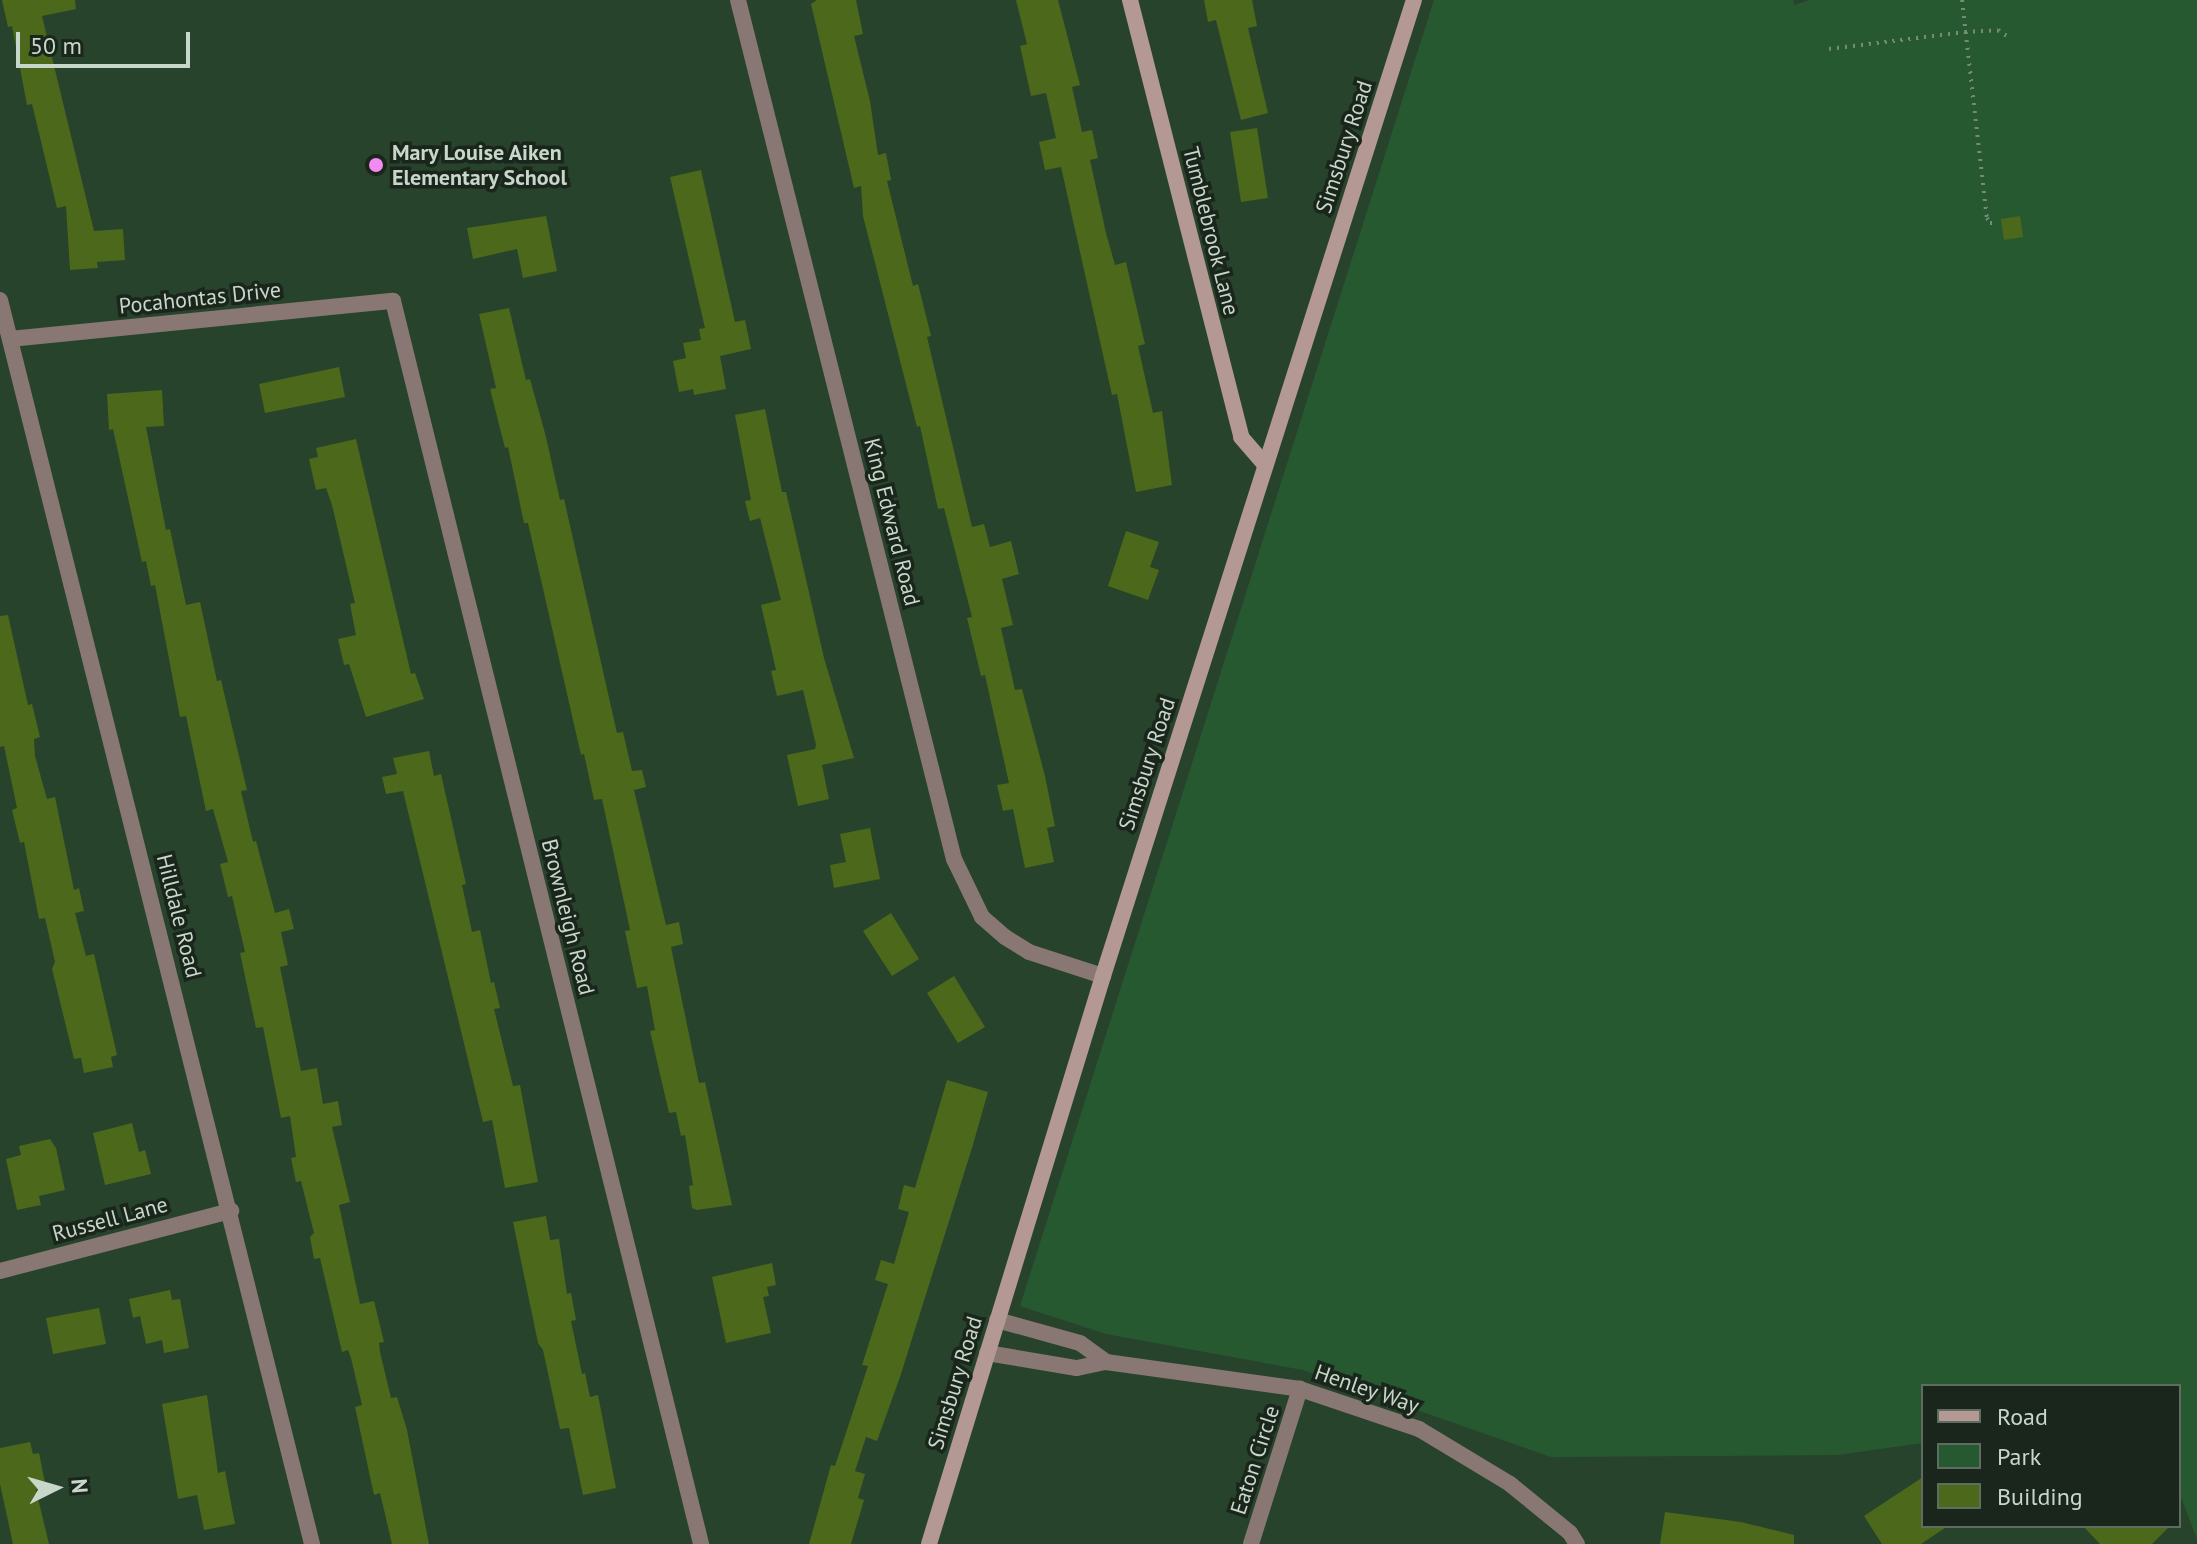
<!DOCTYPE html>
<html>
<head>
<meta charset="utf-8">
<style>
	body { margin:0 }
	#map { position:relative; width:2197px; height:1544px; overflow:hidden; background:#28432c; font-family:"PT Sans",sans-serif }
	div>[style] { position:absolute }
	.green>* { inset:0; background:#275930 }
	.building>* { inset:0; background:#4b681b }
	.path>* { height:4px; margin-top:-2px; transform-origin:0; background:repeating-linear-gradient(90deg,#758b78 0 2px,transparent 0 8px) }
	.street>* { height:16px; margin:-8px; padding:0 8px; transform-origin:8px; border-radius:8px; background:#897774 }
	.secondary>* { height:16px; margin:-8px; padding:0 8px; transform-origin:8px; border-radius:8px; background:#b49893 }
	.dots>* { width:22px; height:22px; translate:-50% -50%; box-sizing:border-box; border:4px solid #1a261c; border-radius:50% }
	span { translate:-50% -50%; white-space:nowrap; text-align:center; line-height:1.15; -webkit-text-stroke:7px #1a261c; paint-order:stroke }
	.street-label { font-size:22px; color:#c7d7c9 }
	.poi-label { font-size:22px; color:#c7d7c9; font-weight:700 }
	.left { translate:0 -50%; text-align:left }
	.legend { position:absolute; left:1921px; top:1384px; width:260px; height:144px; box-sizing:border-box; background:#1a261c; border:2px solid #5f6d61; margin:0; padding:10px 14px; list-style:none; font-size:24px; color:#c7d7c9 }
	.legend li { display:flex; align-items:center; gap:16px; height:40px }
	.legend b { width:40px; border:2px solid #5f6d61 }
	.north { position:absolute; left:16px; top:1448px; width:80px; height:80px; -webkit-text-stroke:6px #1a261c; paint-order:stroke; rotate:85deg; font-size:22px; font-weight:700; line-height:32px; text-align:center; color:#c7d7c9 }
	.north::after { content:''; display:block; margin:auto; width:28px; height:36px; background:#c7d7c9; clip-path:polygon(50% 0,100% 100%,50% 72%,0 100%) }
	.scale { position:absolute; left:16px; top:32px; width:174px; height:36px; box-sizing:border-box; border:4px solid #c7d7c9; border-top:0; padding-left:10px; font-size:24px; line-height:28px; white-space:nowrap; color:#c7d7c9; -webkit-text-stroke:6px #1a261c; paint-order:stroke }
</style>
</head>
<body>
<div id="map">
	<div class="green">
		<i style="clip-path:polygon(1434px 0,1793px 0,1794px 5px,1809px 0,2197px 0,2197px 1539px,2179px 1492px,2179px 1386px,1923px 1386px,1923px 1443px,1837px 1455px,1551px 1457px,1303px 1370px,1106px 1334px,1020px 1306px)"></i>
	</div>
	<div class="building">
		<i style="clip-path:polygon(2px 0,75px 0,76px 9px,42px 16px,94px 231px,123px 229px,125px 260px,97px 262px,98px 268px,70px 270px,66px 206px,57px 208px,32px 104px,27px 105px,12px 26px,8px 27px)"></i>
		<i style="clip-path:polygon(817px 0,856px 0,863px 34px,854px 36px,870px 101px,878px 155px,886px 153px,891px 180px,887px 181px,913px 286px,918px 284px,931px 336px,927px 337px,972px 527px,984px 524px,990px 547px,1011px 541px,1019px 574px,1002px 579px,1013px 625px,1001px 628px,1015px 690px,1022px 689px,1045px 776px,1055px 826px,1047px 828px,1054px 862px,1025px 868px,1013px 809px,1003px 811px,997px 785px,1009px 783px,985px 675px,981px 676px,967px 618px,972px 617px,944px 508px,938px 509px,920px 426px,917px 427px,863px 216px,861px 186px,854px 188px,811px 4px)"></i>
		<i style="clip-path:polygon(1016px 0,1058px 0,1080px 85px,1072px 87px,1082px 132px,1092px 130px,1098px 158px,1090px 160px,1106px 233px,1115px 265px,1126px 262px,1145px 344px,1138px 346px,1153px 413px,1162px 411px,1172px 485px,1136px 492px,1117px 394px,1112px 395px,1061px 167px,1045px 170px,1039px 142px,1056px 138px,1046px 93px,1031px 96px,1020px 46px,1027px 44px)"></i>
		<i style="clip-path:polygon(1204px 0,1252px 0,1257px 26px,1248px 28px,1268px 113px,1241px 120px,1216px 20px,1208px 22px)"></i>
		<i style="clip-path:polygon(1257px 128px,1268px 198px,1241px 202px,1230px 132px)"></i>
		<i style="clip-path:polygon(701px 170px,735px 322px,745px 320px,751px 349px,720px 356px,726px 389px,694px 395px,693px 389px,679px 392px,673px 361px,686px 358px,683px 343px,701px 340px,699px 329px,705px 328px,670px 177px)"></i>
		<i style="clip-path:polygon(546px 216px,557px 271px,523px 278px,517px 249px,473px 259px,467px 228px)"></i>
		<i style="clip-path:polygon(2020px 216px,2023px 237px,2004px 240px,2001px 219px)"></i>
		<i style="clip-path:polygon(509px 308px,526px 380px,530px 379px,546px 437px,560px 500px,564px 499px,617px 733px,623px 732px,632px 771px,642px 770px,646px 787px,634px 790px,666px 925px,679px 922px,683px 944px,671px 947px,699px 1083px,705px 1082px,732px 1205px,697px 1210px,692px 1208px,689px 1186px,693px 1185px,685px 1135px,681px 1136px,676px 1112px,669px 1113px,650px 1031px,655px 1030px,647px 986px,637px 988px,625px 931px,630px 930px,602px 799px,594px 800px,584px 754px,581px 755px,528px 523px,524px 523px,508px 447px,505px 448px,490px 389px,496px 388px,479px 314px)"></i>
		<i style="clip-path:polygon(339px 367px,345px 397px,265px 413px,259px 384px)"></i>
		<i style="clip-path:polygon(162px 390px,164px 426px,146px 427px,166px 530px,170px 529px,186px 605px,200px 602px,217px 681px,221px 680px,247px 790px,241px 791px,253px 842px,256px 841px,275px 913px,289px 909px,294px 929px,281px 932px,288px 965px,280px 967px,301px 1071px,317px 1068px,323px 1104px,338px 1101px,342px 1125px,332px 1127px,350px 1202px,339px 1205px,360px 1304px,374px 1301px,384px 1342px,379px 1343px,380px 1352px,391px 1398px,397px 1397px,407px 1430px,429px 1544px,392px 1544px,380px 1493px,374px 1495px,355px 1407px,362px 1405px,351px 1358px,348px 1350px,342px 1352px,320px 1258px,314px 1259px,310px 1237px,314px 1233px,301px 1181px,296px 1182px,291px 1158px,296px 1157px,290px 1116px,281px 1118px,263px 1027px,256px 1028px,240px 953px,245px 952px,232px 896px,228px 897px,220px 864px,228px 862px,213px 809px,206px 811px,186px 716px,180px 717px,155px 585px,151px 586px,146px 561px,142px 562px,113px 429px,109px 430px,107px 394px)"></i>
		<i style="clip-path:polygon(765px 409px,782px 492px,786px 492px,824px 658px,854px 758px,822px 765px,829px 799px,798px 806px,787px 755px,815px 749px,816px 745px,803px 690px,777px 696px,771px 671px,776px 670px,761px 605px,781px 600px,760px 518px,750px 521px,745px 501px,751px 500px,735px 415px)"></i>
		<i style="clip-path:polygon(356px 439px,411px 674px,415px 673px,424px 699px,366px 717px,349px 664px,344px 665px,338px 639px,356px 635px,350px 604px,355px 603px,332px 505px,326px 488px,316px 490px,309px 459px,318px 457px,316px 448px)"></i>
		<i style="clip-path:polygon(1126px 531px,1159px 542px,1150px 567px,1159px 570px,1148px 600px,1108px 586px)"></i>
		<i style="clip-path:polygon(8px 615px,28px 705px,32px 704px,40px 737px,34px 739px,35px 756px,47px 799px,55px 797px,74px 890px,79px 888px,84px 911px,75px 913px,86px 956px,94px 954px,117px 1055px,111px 1057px,113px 1067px,84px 1073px,81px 1058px,74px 1059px,52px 969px,55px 962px,45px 918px,39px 919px,24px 842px,20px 843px,12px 810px,17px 808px,4px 746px,0 747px,0 616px)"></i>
		<i style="clip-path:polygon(429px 751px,434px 776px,441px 774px,466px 884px,462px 885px,472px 932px,480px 930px,491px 983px,494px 982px,500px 1008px,494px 1009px,513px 1086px,520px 1085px,538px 1182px,505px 1188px,492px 1120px,483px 1122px,403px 791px,386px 794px,382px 777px,397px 774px,393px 758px)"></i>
		<i style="clip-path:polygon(870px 828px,880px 879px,834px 888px,830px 865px,846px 862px,840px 834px)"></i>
		<i style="clip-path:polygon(891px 913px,919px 959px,892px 976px,863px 931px)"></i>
		<i style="clip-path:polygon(954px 976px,985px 1027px,958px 1043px,927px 993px)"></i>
		<i style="clip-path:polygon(947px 1080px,988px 1092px,972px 1148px,900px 1377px,877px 1441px,866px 1437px,855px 1471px,865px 1474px,858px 1498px,864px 1500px,851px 1544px,809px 1544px,831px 1465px,835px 1466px,868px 1366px,862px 1365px,888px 1284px,875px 1280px,881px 1260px,894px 1264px,909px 1212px,898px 1209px,904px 1185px,915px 1188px)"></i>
		<i style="clip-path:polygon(132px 1123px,139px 1152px,145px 1150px,151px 1174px,105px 1185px,93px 1133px)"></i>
		<i style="clip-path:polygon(50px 1139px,56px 1148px,65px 1190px,39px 1196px,41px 1205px,17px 1210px,6px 1159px,21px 1155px,19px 1146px)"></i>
		<i style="clip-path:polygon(546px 1216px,550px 1240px,559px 1239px,567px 1294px,571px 1293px,576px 1320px,571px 1321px,582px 1374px,585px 1373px,590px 1397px,598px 1395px,616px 1488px,583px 1495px,569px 1428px,560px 1429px,543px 1350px,538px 1343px,513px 1222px)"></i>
		<i style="clip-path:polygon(772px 1263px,776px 1285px,767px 1287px,769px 1296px,763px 1297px,771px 1333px,726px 1343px,712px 1277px)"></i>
		<i style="clip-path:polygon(170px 1290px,172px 1300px,180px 1299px,189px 1348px,164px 1353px,162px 1340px,146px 1344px,140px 1316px,133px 1318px,129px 1299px)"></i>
		<i style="clip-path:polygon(99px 1308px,106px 1344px,53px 1354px,46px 1318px)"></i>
		<i style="clip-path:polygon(207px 1395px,218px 1473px,225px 1471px,235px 1524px,204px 1530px,197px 1495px,178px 1499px,162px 1404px)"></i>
		<i style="clip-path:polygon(30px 1442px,33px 1454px,39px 1453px,46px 1488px,36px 1490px,49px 1544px,13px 1544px,0 1484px,0 1448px)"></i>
		<i style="clip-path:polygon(1923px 1477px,1923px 1526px,1948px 1526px,1921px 1544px,1882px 1544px,1864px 1516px)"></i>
		<i style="clip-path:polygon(1665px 1512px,1741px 1522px,1794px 1535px,1794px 1544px,1660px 1544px)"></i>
		<i style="clip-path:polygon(2083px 1526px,2170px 1526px,2152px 1544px,2100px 1544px)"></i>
	</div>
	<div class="path">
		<i style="left:1962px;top:0;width:219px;rotate:83.5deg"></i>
		<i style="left:1987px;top:218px;width:6px;rotate:59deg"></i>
		<i style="left:1990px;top:223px;width:7px"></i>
		<i style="left:1829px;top:49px;width:137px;rotate:-7.1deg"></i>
		<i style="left:1965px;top:32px;width:33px;rotate:-3deg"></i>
		<i style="left:1998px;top:30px;width:14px;rotate:34deg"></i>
	</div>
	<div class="street">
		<i style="left:738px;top:0;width:886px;rotate:75.89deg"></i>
		<i style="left:954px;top:859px;width:64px;rotate:64.2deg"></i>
		<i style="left:982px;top:917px;width:30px;rotate:41deg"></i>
		<i style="left:1005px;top:937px;width:28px;rotate:32deg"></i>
		<i style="left:1029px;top:952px;width:78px;rotate:18deg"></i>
		<i style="left:0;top:300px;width:1283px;rotate:75.92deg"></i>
		<i style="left:10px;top:339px;width:385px;rotate:-5.7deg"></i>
		<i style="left:393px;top:301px;width:1281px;rotate:76.08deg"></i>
		<i style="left:0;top:1271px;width:239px;rotate:-14.6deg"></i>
		<i style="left:997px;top:1320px;width:86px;rotate:15.5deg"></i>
		<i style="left:1080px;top:1343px;width:32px;rotate:36deg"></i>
		<i style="left:987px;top:1353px;width:91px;rotate:9.5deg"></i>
		<i style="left:1077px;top:1368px;width:30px;rotate:-12deg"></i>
		<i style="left:1106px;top:1362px;width:196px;rotate:7.9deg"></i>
		<i style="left:1300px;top:1389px;width:126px;rotate:18.6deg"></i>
		<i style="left:1419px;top:1429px;width:106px;rotate:31.1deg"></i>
		<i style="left:1510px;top:1484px;width:77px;rotate:39.2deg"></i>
		<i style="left:1570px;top:1533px;width:13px;rotate:58deg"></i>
		<i style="left:1251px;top:1544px;width:163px;rotate:-72.5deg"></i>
	</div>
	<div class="secondary">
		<i style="left:1130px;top:0;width:451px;rotate:75.7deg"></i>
		<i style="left:1241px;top:437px;width:37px;rotate:49deg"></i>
		<i style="left:929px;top:1544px;width:594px;rotate:-72.97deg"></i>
		<i style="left:1103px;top:976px;width:1024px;rotate:-72.33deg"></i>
	</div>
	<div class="dots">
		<i style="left:376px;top:165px;background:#f38af1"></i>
	</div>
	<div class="street-label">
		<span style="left:1344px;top:147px;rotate:-72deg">Simsbury Road</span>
		<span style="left:1211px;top:231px;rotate:76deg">Tumblebrook Lane</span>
		<span style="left:200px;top:298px;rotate:-6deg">Pocahontas Drive</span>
		<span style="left:892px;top:522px;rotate:76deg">King Edward Road</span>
		<span style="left:1147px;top:764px;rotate:-72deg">Simsbury Road</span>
		<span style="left:179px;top:916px;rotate:76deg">Hilldale Road</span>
		<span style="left:568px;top:917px;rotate:76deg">Brownleigh Road</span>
		<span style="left:110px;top:1219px;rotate:-15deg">Russell Lane</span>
		<span style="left:955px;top:1383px;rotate:-73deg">Simsbury Road</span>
		<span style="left:1367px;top:1389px;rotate:19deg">Henley Way</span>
		<span style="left:1255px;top:1460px;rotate:-72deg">Eaton Circle</span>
	</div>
	<div class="poi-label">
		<span class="left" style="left:392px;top:165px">Mary Louise Aiken<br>Elementary School</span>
	</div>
	<ul class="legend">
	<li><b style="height:10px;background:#b49893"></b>Road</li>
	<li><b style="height:22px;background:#275930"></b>Park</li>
	<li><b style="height:22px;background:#4b681b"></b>Building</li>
	</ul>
	<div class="north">N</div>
	<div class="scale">50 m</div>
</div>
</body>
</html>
